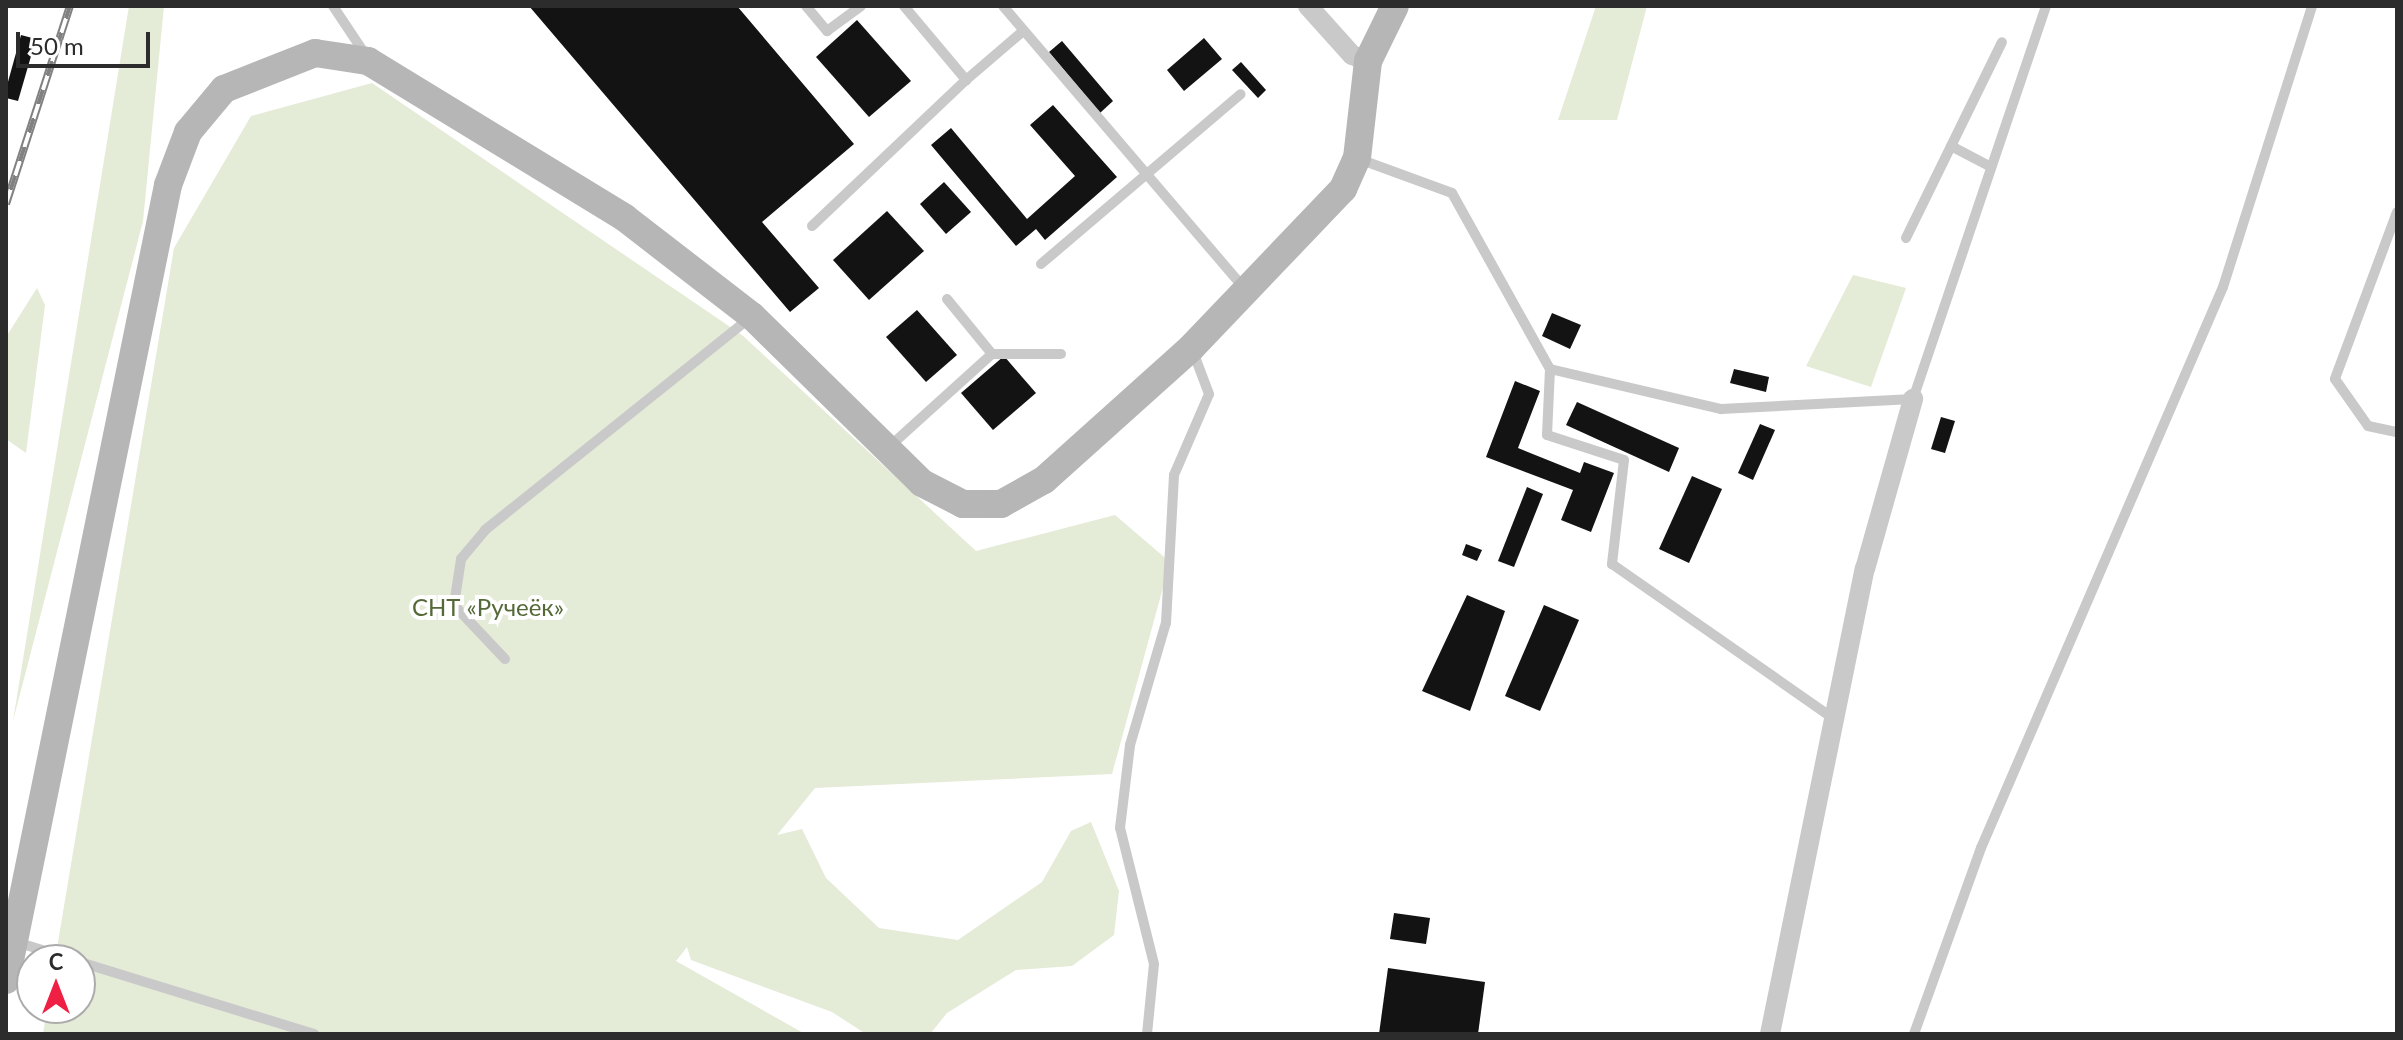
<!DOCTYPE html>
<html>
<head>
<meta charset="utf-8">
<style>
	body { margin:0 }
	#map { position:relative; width:2403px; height:1040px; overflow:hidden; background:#fff; font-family:Lato,sans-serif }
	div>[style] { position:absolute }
	.green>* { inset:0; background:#e4ebd7 }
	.building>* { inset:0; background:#131313 }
	.lane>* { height:10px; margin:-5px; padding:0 5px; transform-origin:5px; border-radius:5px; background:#c9c9c9 }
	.street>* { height:20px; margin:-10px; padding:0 10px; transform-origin:10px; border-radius:10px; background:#c9c9c9 }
	.secondary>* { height:28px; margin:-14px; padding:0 14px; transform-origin:14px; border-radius:14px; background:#b6b6b6 }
	.rail>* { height:8px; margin-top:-4px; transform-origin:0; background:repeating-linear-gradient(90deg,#fff 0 15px,#818181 0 30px); box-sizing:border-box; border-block:2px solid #818181 }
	span { translate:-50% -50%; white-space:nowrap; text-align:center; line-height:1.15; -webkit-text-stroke:8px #fff; paint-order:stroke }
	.park-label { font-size:24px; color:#546937 }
	.frame { position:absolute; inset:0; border:8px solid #2c2c2c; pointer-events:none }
	.north { position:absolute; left:16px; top:944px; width:80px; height:80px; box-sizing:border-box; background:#fff; border:2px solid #ababab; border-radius:50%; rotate:0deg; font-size:22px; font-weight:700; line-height:32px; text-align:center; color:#2c2c2c }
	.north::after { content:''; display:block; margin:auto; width:28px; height:36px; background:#f02045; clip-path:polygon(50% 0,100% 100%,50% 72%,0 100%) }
	.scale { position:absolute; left:16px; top:32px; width:134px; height:36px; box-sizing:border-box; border:4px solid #2c2c2c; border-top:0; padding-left:10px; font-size:24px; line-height:28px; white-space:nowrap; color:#2c2c2c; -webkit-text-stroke:6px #fff; paint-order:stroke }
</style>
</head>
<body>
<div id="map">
	<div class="green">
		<i style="clip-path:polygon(129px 6px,164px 6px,143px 221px,13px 721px)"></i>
		<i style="clip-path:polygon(1596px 6px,1647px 6px,1617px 120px,1558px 120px)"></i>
		<i style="clip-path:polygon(372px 83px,742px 335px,976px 551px,1115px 515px,1170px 562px,1112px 774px,815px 788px,777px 835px,802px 829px,826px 878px,879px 928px,958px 940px,1042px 882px,1071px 831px,1091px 822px,1119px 891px,1114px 935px,1072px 966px,1016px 970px,947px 1013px,930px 1034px,866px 1034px,832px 1012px,691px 960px,687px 947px,676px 961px,805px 1034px,43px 1034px,47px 1008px,80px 1008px,80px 960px,55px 960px,174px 248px,251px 116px)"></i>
		<i style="clip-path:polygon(1853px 275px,1906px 288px,1871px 387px,1806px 366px)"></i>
		<i style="clip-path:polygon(37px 288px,45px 305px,26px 453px,6px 439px,6px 337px)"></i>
	</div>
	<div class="building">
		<i style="clip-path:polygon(529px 6px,737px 6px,854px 144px,762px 222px,819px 288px,790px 312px)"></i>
		<i style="clip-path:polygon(857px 20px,911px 81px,869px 117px,816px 57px)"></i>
		<i style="clip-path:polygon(21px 35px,36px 39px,18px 101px,6px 98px,6px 89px)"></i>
		<i style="clip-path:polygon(1204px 38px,1222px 59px,1184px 91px,1167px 70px)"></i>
		<i style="clip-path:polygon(1062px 41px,1113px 101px,1100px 113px,1049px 52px)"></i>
		<i style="clip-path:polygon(1241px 62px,1266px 90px,1258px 98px,1232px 70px)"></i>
		<i style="clip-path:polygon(1053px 105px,1117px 177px,1045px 240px,1036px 229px,1016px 246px,931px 145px,951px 128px,1027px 219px,1075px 176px,1030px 125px)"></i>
		<i style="clip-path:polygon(944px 182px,971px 212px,946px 234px,920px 204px)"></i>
		<i style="clip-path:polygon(887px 211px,924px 251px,869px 300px,833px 260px)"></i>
		<i style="clip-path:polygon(917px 310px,957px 355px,926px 382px,886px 337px)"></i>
		<i style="clip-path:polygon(1552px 313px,1581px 325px,1570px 349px,1542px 336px)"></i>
		<i style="clip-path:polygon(1004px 356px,1036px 393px,993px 430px,961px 393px)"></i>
		<i style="clip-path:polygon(1734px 369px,1769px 377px,1766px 392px,1730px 383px)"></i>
		<i style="clip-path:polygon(1515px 381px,1540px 391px,1518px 448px,1580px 473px,1584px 462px,1614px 473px,1591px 532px,1561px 520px,1573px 490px,1486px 457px)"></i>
		<i style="clip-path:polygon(1577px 402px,1679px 448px,1669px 472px,1566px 425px)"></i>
		<i style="clip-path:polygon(1941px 417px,1955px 421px,1945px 453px,1931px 449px)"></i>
		<i style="clip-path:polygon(1760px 424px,1775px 430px,1753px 480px,1738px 473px)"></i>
		<i style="clip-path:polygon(1692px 476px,1722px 489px,1689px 563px,1659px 549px)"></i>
		<i style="clip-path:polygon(1527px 487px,1543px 494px,1514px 567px,1498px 561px)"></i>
		<i style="clip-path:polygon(1466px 544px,1482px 550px,1477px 561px,1462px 555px)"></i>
		<i style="clip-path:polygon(1467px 595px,1505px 611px,1470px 711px,1422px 691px)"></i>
		<i style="clip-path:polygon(1544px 605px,1579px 620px,1540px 711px,1505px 696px)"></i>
		<i style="clip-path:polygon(1394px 913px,1430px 918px,1426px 944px,1390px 939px)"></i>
		<i style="clip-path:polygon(1388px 968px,1485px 982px,1478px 1034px,1379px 1034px)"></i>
	</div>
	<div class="lane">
		<i style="left:333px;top:6px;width:61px;rotate:56.3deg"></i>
		<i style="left:806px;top:6px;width:33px;rotate:50deg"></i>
		<i style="left:827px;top:31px;width:42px;rotate:-36.3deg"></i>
		<i style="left:904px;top:6px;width:97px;rotate:50deg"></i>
		<i style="left:966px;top:80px;width:74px;rotate:-40.6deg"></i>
		<i style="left:1003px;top:6px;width:371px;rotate:49.5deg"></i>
		<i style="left:1951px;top:146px;width:45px;rotate:27.7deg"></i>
		<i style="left:1359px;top:159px;width:99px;rotate:20.1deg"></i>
		<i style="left:1452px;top:193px;width:201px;rotate:60.9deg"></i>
		<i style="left:1550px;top:369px;width:66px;rotate:92.6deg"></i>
		<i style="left:1547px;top:435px;width:81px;rotate:18deg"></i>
		<i style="left:1624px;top:460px;width:105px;rotate:96.6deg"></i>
		<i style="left:1612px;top:564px;width:271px;rotate:34.9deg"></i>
		<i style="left:2397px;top:212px;width:178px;rotate:110.4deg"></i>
		<i style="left:2335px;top:379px;width:57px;rotate:54.9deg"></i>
		<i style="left:2368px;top:426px;width:30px;rotate:12deg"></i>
		<i style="left:812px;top:226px;width:212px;rotate:-43.5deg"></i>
		<i style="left:1906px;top:238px;width:218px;rotate:-63.9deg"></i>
		<i style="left:1041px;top:264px;width:262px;rotate:-40.4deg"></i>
		<i style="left:947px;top:299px;width:71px;rotate:50.7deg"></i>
		<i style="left:1550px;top:369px;width:176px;rotate:13.2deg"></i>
		<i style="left:1721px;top:409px;width:192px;rotate:-3deg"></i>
		<i style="left:1913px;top:399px;width:415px;rotate:-71.3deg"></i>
		<i style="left:889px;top:447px;width:139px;rotate:-42.1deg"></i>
		<i style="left:992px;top:354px;width:69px"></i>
		<i style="left:505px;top:659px;width:74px;rotate:-133.4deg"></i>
		<i style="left:454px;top:605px;width:47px;rotate:-81.3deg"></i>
		<i style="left:461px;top:559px;width:38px;rotate:-50deg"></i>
		<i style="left:485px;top:530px;width:339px;rotate:-38.7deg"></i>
		<i style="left:16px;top:942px;width:62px;rotate:17deg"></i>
		<i style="left:80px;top:962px;width:245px;rotate:17.1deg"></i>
		<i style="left:1147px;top:1034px;width:70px;rotate:-84.3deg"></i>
		<i style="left:1154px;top:964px;width:140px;rotate:-104deg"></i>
		<i style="left:1120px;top:828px;width:84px;rotate:-83.1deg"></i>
		<i style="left:1130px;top:745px;width:127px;rotate:-73.6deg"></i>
		<i style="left:1166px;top:623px;width:148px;rotate:-86.9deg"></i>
		<i style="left:1174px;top:475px;width:88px;rotate:-66.6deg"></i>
		<i style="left:1209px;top:394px;width:48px;rotate:-110.7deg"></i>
		<i style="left:1914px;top:1034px;width:198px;rotate:-70.2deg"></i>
		<i style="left:1981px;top:848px;width:611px;rotate:-66.67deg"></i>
		<i style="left:2223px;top:287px;width:295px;rotate:-72.4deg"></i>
	</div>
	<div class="street">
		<i style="left:1308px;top:6px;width:66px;rotate:48.1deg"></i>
		<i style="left:1352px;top:55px;width:17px;rotate:21deg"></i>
		<i style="left:1770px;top:1034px;width:475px;rotate:-78.5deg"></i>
		<i style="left:1865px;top:569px;width:177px;rotate:-74.2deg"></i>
	</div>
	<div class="secondary">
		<i style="left:6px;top:980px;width:811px;rotate:-78.48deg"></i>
		<i style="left:168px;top:185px;width:57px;rotate:-69.3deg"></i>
		<i style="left:188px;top:132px;width:56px;rotate:-50.1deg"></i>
		<i style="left:224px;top:89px;width:98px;rotate:-21.6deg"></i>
		<i style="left:315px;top:53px;width:54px;rotate:8.6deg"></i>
		<i style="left:368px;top:61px;width:301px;rotate:31.4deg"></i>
		<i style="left:625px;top:218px;width:160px;rotate:37.7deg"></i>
		<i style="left:752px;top:316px;width:238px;rotate:44.5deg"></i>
		<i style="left:922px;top:483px;width:46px;rotate:27.1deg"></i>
		<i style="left:963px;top:504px;width:38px"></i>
		<i style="left:1001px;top:504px;width:49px;rotate:-29.2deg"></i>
		<i style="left:1044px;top:480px;width:198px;rotate:-41.9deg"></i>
		<i style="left:1191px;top:348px;width:220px;rotate:-46.3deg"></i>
		<i style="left:1343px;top:189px;width:34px;rotate:-66deg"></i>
		<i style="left:1357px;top:158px;width:98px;rotate:-83.5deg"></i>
		<i style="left:1368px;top:61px;width:61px;rotate:-63.9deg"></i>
	</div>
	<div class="rail">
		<i style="left:6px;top:204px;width:208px;rotate:-72.1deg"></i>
	</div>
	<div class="park-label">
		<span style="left:488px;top:607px">СНТ «Ручеёк»</span>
	</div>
	<div class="frame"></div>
	<div class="north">С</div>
	<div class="scale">50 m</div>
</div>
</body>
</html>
